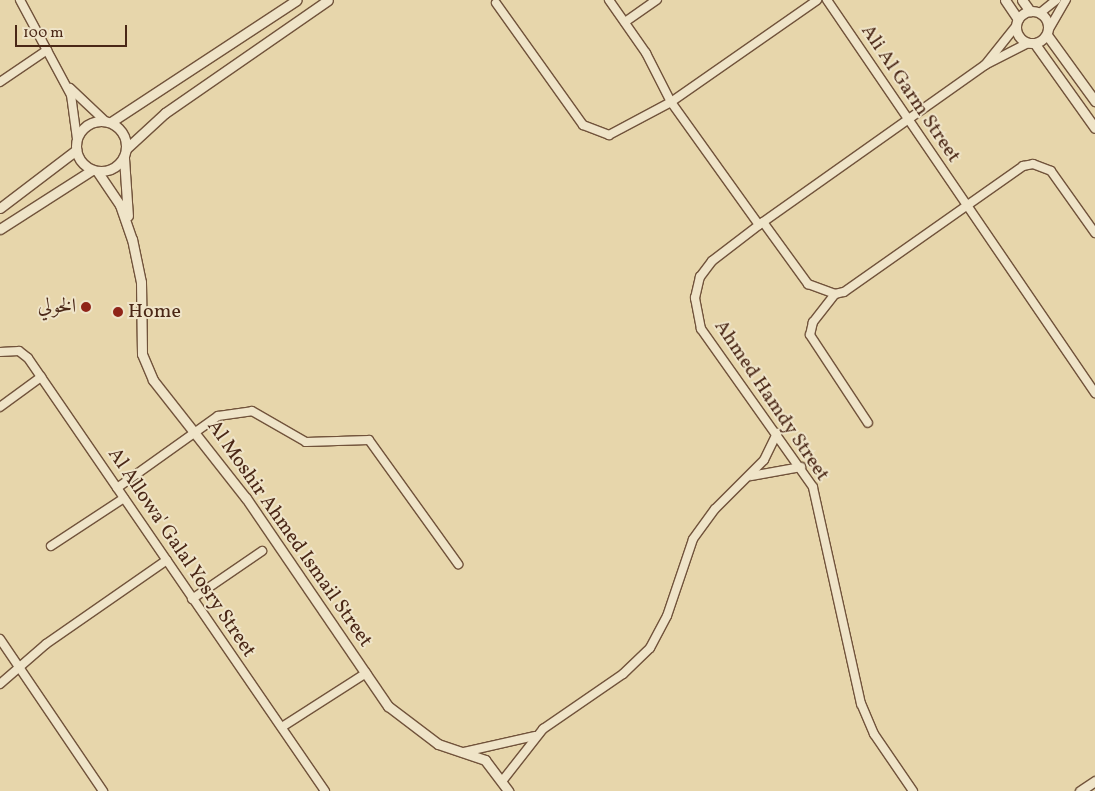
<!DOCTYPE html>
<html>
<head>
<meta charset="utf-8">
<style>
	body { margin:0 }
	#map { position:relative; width:1095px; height:791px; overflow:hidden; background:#e7d6ab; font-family:Vollkorn,Amiri,serif }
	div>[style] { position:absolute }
	.roads { filter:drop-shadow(1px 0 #71533b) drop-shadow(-1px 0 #71533b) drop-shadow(0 1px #71533b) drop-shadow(0 -1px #71533b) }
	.minor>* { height:8px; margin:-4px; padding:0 4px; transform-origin:4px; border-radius:4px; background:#efe4c8 }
	.tertiary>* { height:9px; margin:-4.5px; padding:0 4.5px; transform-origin:4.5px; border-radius:4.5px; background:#efe4c8 }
	.tertiary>.ring { margin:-4.5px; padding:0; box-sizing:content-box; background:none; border:9px solid #efe4c8; border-radius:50% }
	.dots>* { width:14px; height:14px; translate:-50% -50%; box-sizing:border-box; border:2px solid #efe4c8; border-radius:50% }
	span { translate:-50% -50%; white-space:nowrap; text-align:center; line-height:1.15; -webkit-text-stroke:4px #efe4c8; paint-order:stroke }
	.street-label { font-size:20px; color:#4a2716 }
	.poi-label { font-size:20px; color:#4a2716 }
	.right { translate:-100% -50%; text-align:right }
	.left { translate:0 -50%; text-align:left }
	.scale { position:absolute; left:15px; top:25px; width:112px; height:22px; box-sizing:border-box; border:2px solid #4a2716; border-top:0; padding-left:6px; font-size:15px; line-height:18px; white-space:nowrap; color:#4a2716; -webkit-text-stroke:4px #efe4c8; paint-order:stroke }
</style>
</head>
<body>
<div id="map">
	<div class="roads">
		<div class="minor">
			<i style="left:20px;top:0;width:108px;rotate:61.8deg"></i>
			<i style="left:71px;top:95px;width:44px;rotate:82.2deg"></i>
			<i style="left:609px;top:0;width:65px;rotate:55.1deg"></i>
			<i style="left:646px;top:53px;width:55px;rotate:63deg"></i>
			<i style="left:671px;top:102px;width:151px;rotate:54.4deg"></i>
			<i style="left:827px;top:0;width:476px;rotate:55.7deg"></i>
			<i style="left:496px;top:3px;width:150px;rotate:54.5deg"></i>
			<i style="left:583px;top:125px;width:28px;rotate:21deg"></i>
			<i style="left:609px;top:135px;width:70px;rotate:-28deg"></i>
			<i style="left:671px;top:102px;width:178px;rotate:-34.9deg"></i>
			<i style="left:1040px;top:13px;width:21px;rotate:-39deg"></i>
			<i style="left:625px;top:22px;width:39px;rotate:-35deg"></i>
			<i style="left:1049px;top:29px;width:34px;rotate:-60deg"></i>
			<i style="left:985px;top:65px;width:50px;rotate:-51.5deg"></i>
			<i style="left:0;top:82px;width:57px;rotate:-34.2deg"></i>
			<i style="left:70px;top:88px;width:48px;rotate:43.3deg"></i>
			<i style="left:763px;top:222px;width:77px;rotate:54deg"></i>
			<i style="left:808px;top:284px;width:29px;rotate:20deg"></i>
			<i style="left:835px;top:294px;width:9px;rotate:-13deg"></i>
			<i style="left:844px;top:292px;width:219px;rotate:-35.1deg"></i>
			<i style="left:1023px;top:166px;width:10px;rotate:-11deg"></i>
			<i style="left:1033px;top:164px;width:19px;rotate:21deg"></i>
			<i style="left:1051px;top:171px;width:76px;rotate:54.6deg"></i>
			<i style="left:835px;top:294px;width:36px;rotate:128deg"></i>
			<i style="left:813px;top:322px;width:13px;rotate:103deg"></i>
			<i style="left:810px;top:335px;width:105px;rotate:56.6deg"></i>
			<i style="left:0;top:352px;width:19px;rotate:-3deg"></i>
			<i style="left:19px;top:351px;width:11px;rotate:38deg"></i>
			<i style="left:28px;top:358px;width:525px;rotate:55.55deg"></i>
			<i style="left:0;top:407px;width:51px;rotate:-36.2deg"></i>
			<i style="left:751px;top:476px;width:51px;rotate:-10.2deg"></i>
			<i style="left:117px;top:488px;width:124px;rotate:-35.5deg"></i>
			<i style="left:218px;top:416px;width:34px;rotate:-8deg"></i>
			<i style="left:252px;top:411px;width:62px;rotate:29.9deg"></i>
			<i style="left:306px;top:442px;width:63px;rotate:-1.8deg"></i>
			<i style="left:369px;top:440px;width:153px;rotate:54.3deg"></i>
			<i style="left:51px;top:546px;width:87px;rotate:-33.3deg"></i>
			<i style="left:192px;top:599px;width:85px;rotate:-34.4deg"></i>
			<i style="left:0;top:639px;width:184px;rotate:55.9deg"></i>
			<i style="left:0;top:684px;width:61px;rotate:-41deg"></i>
			<i style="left:46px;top:644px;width:147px;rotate:-34.8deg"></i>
			<i style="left:282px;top:727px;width:100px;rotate:-32.7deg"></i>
			<i style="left:464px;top:752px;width:73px;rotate:-12.7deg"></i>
			<i style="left:503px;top:780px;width:65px;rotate:-51.9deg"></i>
			<i style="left:543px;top:729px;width:97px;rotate:-34.5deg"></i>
			<i style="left:623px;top:674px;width:37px;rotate:-44deg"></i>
			<i style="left:650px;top:648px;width:36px;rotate:-62deg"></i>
			<i style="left:667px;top:616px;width:81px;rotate:-71.3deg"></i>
			<i style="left:693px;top:539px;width:37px;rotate:-54deg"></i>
			<i style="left:715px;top:509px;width:69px;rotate:-45deg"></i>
			<i style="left:764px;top:460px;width:30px;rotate:-64deg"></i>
			<i style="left:913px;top:791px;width:69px;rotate:-124.4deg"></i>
			<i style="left:874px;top:734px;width:33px;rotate:-113deg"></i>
			<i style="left:861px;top:704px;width:222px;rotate:-102.5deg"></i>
			<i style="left:813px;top:487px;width:194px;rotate:-125.3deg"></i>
			<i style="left:701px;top:329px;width:32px;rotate:-101deg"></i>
			<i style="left:695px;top:298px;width:22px;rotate:-77deg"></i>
			<i style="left:700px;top:277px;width:20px;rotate:-53deg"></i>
			<i style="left:712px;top:261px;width:59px;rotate:-37.5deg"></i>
			<i style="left:759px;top:225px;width:277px;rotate:-35.3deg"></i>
			<i style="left:985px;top:65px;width:48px;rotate:-27.1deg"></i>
		</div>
		<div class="tertiary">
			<i style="left:1005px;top:0;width:23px;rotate:56deg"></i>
			<i style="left:1022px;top:0;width:14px;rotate:54deg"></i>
			<i class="ring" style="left:1016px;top:11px;width:23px;height:23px"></i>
			<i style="left:1047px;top:35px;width:82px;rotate:54deg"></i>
			<i style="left:1035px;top:44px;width:103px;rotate:54.5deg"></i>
			<i class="ring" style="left:76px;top:121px;width:41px;height:41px"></i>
			<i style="left:111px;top:122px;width:222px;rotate:-33.3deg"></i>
			<i style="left:127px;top:148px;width:52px;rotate:-42.6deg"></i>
			<i style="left:165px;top:113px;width:198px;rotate:-34.7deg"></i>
			<i style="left:124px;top:158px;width:58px;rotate:86.1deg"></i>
			<i style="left:97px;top:171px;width:41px;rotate:55.9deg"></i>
			<i style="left:120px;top:205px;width:36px;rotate:71deg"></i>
			<i style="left:132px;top:239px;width:44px;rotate:78.2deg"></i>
			<i style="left:141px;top:282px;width:72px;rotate:89.2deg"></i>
			<i style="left:142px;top:354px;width:28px;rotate:67deg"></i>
			<i style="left:153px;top:380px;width:150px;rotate:51.8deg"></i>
			<i style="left:246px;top:498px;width:252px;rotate:55.7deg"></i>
			<i style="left:388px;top:706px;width:63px;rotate:37.2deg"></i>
			<i style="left:438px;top:744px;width:50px;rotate:18.8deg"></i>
			<i style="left:485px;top:760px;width:39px;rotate:53deg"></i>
			<i style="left:0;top:208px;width:96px;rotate:-37.3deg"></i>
			<i style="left:0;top:229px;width:109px;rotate:-32.7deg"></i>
			<i style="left:1080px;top:791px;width:18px;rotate:-34deg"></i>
		</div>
	</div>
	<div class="dots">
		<i style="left:86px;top:307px;background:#8f2418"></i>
		<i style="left:118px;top:312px;background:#8f2418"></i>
	</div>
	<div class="street-label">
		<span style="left:910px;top:94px;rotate:56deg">Ali Al Garm Street</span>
		<span style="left:771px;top:401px;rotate:56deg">Ahmed Hamdy Street</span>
		<span style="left:289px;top:534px;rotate:55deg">Al Moshir Ahmed Ismail Street</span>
		<span style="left:181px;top:553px;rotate:56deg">Al Allowa' Galal Yosry Street</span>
	</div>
	<div class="poi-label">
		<span class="right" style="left:76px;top:307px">الخولي</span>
		<span class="left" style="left:128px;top:312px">Home</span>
	</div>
	<div class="scale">100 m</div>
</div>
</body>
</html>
